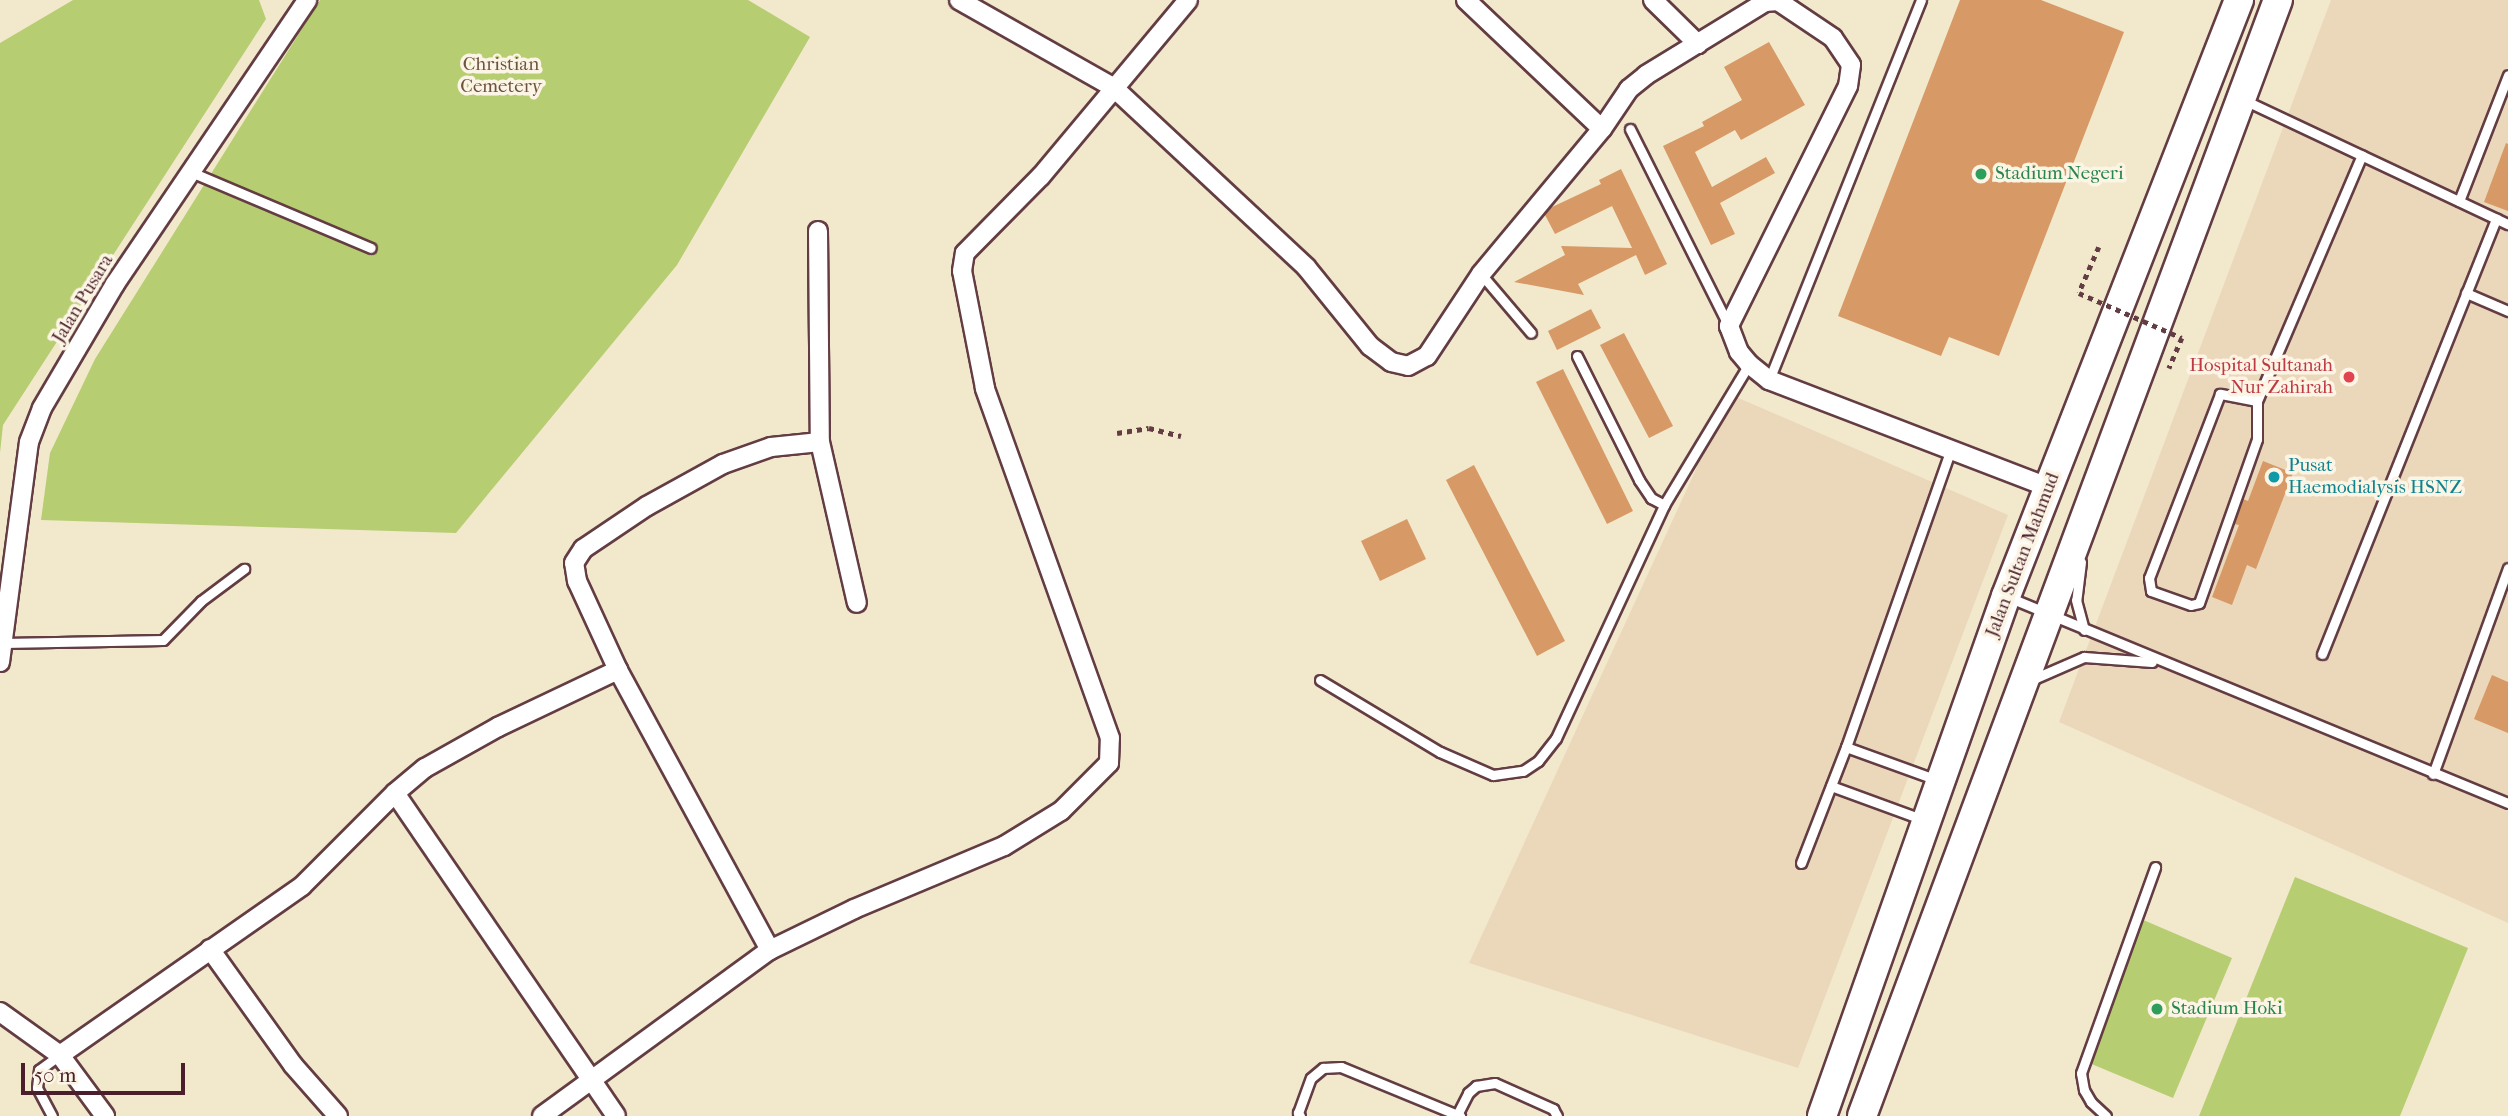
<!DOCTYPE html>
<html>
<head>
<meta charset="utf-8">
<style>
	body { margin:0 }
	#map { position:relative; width:2508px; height:1116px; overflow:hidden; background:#f2e9cd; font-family:"IM FELL French Canon",serif }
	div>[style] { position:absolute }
	.built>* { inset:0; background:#ebd8ba }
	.green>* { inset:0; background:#b7cd72 }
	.building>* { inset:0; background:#d79965 }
	.path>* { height:4.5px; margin-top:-2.25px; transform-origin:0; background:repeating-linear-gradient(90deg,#633d43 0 5px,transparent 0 10px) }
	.roads { filter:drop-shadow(2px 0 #633d43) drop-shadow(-2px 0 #633d43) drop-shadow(0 2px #633d43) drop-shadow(0 -2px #633d43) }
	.lane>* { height:9px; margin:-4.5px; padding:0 4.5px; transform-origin:4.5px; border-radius:4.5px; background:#fff }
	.street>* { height:18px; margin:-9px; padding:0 9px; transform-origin:9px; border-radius:9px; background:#fff }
	.primary>* { height:28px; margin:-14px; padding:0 14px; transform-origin:14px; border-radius:14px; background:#fff }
	.path-bridge>* { height:4.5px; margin-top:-2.25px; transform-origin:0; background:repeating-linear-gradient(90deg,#633d43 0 5px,transparent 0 10px) }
	.dots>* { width:19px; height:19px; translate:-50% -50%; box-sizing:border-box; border:4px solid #fcf5e5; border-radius:50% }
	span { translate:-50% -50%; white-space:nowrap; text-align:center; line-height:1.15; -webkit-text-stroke:7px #fcf5e5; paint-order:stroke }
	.park-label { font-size:19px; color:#6b5340 }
	.leisure-label { font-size:19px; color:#27864d }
	.left { translate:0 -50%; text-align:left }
	.street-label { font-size:19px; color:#4a1f2b }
	.health-label { font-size:19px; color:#be3a42 }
	.right { translate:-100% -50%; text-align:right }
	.culture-label { font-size:19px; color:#0d838f }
	.scale { position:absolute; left:21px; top:1063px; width:164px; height:32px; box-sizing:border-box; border:4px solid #4a1f2b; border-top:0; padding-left:9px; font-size:21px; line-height:24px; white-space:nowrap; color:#4a1f2b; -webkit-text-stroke:5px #fcf5e5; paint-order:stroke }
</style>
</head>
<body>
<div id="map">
	<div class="built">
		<i style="clip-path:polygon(2331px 0,2508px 0,2508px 923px,2059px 722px)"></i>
		<i style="clip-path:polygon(1734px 396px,2008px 515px,1798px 1068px,1469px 963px,1697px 467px,1692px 463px)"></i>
	</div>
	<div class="green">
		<i style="clip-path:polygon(73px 0,259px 0,266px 19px,3px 425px,0 453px,0 43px)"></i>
		<i style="clip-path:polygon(320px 0,748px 0,810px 37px,677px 265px,456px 533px,41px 520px,50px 453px,95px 359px)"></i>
		<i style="clip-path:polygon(2295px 877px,2468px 948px,2400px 1116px,2199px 1116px)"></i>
		<i style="clip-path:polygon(2141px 919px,2232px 958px,2173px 1098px,2082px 1060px)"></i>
	</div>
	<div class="building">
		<i style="clip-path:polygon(1960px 0,2041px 0,2124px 32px,1999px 356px,1949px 337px,1941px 356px,1838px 316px)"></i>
		<i style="clip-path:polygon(1769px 42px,1805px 105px,1741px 140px,1735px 130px,1695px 152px,1712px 187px,1766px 157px,1775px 173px,1720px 203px,1735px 234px,1711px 245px,1663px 146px,1704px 126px,1702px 122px,1742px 100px,1724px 67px)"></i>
		<i style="clip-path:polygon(2506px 143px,2508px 144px,2508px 211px,2484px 202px)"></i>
		<i style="clip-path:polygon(1621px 169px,1667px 264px,1645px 275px,1636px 255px,1578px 284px,1584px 295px,1514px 282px,1565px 255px,1561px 246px,1632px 248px,1612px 206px,1555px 234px,1545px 215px,1550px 208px,1601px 184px,1599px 180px)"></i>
		<i style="clip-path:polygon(1591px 309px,1601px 328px,1557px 350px,1548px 331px)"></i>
		<i style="clip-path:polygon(1624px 333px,1673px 426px,1649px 438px,1600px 345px)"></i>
		<i style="clip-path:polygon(1563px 369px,1633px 511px,1607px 524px,1536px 382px)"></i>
		<i style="clip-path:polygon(2263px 461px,2293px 473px,2256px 569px,2247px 565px,2232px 605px,2212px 597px,2239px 525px,2234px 524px,2243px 499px,2248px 501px)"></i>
		<i style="clip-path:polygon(1474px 465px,1565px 641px,1537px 656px,1446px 480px)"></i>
		<i style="clip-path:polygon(1407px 519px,1426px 559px,1380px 581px,1361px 541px)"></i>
		<i style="clip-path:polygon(2492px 675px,2508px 682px,2508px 733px,2474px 719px)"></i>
	</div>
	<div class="path">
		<i style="left:1117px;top:433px;width:32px;rotate:-9deg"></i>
		<i style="left:1149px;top:428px;width:33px;rotate:14deg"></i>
	</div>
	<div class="roads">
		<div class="lane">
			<i style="left:2244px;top:100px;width:292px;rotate:25.2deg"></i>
			<i style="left:1630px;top:129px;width:219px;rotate:63.4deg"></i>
			<i style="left:191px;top:172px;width:195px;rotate:22.9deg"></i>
			<i style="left:2459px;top:201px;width:135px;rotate:-68.7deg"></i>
			<i style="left:1481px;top:274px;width:77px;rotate:49.7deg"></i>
			<i style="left:2466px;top:293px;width:46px;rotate:23.2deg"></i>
			<i style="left:1577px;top:356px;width:139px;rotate:63.4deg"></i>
			<i style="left:1639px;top:480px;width:22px;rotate:56deg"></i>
			<i style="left:1651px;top:498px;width:15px;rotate:28deg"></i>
			<i style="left:1769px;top:380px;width:409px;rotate:-68.2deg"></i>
			<i style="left:2257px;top:401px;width:38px;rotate:-169deg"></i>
			<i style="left:2220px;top:394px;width:197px;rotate:111.1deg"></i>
			<i style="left:2149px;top:578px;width:13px;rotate:81deg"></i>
			<i style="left:2151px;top:591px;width:42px;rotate:19.3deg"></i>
			<i style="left:2191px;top:605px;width:8px;rotate:-14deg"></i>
			<i style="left:2199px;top:603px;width:174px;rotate:-70.5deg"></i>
			<i style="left:2257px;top:439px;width:38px;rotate:-90deg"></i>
			<i style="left:2257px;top:401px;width:267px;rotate:-66.9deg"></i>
			<i style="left:2081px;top:562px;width:38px;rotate:97deg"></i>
			<i style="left:2076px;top:600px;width:31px;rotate:75deg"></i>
			<i style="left:2008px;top:597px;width:541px;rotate:22.39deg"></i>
			<i style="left:3px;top:643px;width:160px;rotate:-1.1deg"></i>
			<i style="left:163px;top:640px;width:54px;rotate:-45.7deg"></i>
			<i style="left:201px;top:601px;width:54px;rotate:-36.7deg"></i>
			<i style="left:2322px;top:654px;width:469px;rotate:-68.2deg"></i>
			<i style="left:1320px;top:680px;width:140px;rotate:31deg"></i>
			<i style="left:1440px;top:752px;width:58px;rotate:23.5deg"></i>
			<i style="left:1493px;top:775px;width:30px;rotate:-8deg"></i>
			<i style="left:1523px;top:771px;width:18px;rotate:-34deg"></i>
			<i style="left:1538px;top:761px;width:29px;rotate:-52deg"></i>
			<i style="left:1556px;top:738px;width:257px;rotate:-65.1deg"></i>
			<i style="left:1664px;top:505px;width:165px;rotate:-58.9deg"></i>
			<i style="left:2031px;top:680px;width:58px;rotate:-23.5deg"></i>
			<i style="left:2084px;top:657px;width:68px;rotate:4.2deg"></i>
			<i style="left:1846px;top:747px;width:97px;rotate:19.9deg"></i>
			<i style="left:2433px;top:774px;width:219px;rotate:-70deg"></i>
			<i style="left:1831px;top:786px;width:99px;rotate:20.1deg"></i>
			<i style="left:1801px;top:863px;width:124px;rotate:-68.8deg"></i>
			<i style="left:1846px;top:747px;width:316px;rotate:-70.6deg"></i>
			<i style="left:1457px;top:1115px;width:25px;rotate:-63deg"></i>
			<i style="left:1468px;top:1093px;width:11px;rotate:-41deg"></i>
			<i style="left:1476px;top:1086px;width:19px;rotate:-9deg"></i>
			<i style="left:1495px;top:1083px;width:64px;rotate:24.1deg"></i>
			<i style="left:1553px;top:1109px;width:8px;rotate:60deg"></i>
			<i style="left:52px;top:1116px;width:32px;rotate:-118deg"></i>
			<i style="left:37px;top:1088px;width:18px;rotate:-84deg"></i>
			<i style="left:39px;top:1070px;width:26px;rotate:-36deg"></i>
			<i style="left:1300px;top:1116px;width:4px;rotate:-124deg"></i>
			<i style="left:1298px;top:1113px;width:37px;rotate:-70deg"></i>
			<i style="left:1311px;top:1078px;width:16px;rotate:-40deg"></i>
			<i style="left:1323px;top:1068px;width:18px;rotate:-3deg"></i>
			<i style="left:1341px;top:1067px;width:129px;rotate:22.4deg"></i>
			<i style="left:2106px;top:1116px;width:21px;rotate:-137deg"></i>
			<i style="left:2091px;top:1102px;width:14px;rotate:-120deg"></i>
			<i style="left:2084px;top:1090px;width:17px;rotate:-100deg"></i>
			<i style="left:2081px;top:1073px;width:219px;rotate:-70.2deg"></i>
		</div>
		<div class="street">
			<i style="left:959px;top:0;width:177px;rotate:29.5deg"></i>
			<i style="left:1113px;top:87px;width:264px;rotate:43deg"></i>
			<i style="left:1306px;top:267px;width:102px;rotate:51deg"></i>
			<i style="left:1370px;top:346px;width:26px;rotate:37deg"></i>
			<i style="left:1391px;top:362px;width:17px;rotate:13deg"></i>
			<i style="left:1408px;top:366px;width:21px;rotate:-28deg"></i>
			<i style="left:1427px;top:356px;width:98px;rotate:-56.6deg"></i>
			<i style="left:1481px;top:274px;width:189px;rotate:-50.2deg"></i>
			<i style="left:1602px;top:129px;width:48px;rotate:-56deg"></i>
			<i style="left:1629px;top:89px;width:22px;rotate:-39deg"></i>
			<i style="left:1646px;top:75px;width:140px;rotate:-31.5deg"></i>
			<i style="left:1765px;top:2px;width:13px;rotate:-4deg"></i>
			<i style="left:1778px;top:1px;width:66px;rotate:33.9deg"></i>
			<i style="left:1833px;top:38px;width:32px;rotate:56deg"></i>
			<i style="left:1851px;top:65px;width:21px;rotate:98deg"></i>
			<i style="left:1848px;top:86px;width:268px;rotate:116.4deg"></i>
			<i style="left:1729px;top:326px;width:28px;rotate:69deg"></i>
			<i style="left:1739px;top:352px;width:16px;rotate:50deg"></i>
			<i style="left:1749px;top:364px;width:26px;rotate:39deg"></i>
			<i style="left:1769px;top:380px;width:299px;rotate:21deg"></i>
			<i style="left:1466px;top:0;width:187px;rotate:43.5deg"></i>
			<i style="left:1653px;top:0;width:63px;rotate:44.4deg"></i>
			<i style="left:818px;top:231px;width:211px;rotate:89.5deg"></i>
			<i style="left:820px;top:442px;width:165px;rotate:77.1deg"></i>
			<i style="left:0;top:662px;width:222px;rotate:-82.5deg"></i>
			<i style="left:29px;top:442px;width:36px;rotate:-69deg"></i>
			<i style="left:42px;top:408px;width:144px;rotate:-59.5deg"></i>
			<i style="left:115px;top:284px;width:343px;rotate:-55.9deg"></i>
			<i style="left:395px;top:793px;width:391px;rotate:55.6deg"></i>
			<i style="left:210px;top:949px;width:143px;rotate:54.4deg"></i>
			<i style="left:293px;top:1065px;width:68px;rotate:48.6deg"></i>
			<i style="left:770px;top:950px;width:93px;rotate:-26deg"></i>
			<i style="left:854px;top:909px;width:163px;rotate:-22.8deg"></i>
			<i style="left:1004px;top:846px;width:67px;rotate:-31.6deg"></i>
			<i style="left:1061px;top:811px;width:68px;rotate:-45deg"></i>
			<i style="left:1109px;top:763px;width:25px;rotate:-88deg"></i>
			<i style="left:1110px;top:738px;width:372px;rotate:-109.7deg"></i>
			<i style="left:985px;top:388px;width:119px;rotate:-101.1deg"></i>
			<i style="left:962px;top:271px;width:18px;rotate:-81deg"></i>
			<i style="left:965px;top:253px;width:108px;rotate:-45.4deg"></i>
			<i style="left:1041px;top:176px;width:229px;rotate:-50.1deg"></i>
			<i style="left:0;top:1012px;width:74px;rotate:35.6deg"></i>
			<i style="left:60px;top:1055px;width:76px;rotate:53.6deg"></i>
			<i style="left:60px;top:1055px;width:295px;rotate:-34.9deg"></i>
			<i style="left:302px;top:886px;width:132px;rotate:-45deg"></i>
			<i style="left:395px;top:793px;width:39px;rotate:-40deg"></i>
			<i style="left:425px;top:768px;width:84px;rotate:-29.3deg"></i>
			<i style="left:498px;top:727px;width:133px;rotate:-25.4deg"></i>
			<i style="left:542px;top:1116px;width:282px;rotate:-36.1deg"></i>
			<i style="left:770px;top:950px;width:319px;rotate:-118.5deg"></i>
			<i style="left:618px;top:670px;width:98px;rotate:-114.7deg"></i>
			<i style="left:577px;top:581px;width:18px;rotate:-99deg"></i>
			<i style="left:574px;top:563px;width:17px;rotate:-57deg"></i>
			<i style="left:583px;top:549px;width:77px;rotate:-33.9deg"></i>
			<i style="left:647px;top:506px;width:87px;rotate:-28.9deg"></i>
			<i style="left:723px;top:464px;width:51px;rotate:-19.5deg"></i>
			<i style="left:771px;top:447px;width:49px;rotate:-5.8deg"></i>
		</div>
		<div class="primary">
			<i style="left:1822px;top:1116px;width:552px;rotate:-70.51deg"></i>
			<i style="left:2006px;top:596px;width:640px;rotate:-68.65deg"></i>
			<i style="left:1862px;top:1116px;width:1191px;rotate:-69.56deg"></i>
		</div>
	</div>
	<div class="path-bridge">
		<i style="left:2099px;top:247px;width:50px;rotate:113.5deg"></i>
		<i style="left:2079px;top:293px;width:112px;rotate:23.6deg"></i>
		<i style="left:2182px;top:338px;width:33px;rotate:113deg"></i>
	</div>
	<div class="dots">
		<i style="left:1981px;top:174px;background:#2e9e5b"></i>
		<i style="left:2349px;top:377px;background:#e0444e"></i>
		<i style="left:2274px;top:477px;background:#0f9aa8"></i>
		<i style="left:2157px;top:1009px;background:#2e9e5b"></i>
	</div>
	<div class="park-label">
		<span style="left:501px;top:76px">Christian<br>Cemetery</span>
	</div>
	<div class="leisure-label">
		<span class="left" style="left:1995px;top:174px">Stadium Negeri</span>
		<span class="left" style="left:2171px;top:1009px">Stadium Hoki</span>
	</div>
	<div class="street-label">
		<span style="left:83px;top:299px;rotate:-59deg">Jalan Pusara</span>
		<span style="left:2023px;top:555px;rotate:-69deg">Jalan Sultan Mahmud</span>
	</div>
	<div class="health-label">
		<span class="right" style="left:2333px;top:377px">Hospital Sultanah<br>Nur Zahirah</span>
	</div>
	<div class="culture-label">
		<span class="left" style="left:2288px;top:477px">Pusat<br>Haemodialysis HSNZ</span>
	</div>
	<div class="scale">50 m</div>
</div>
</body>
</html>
